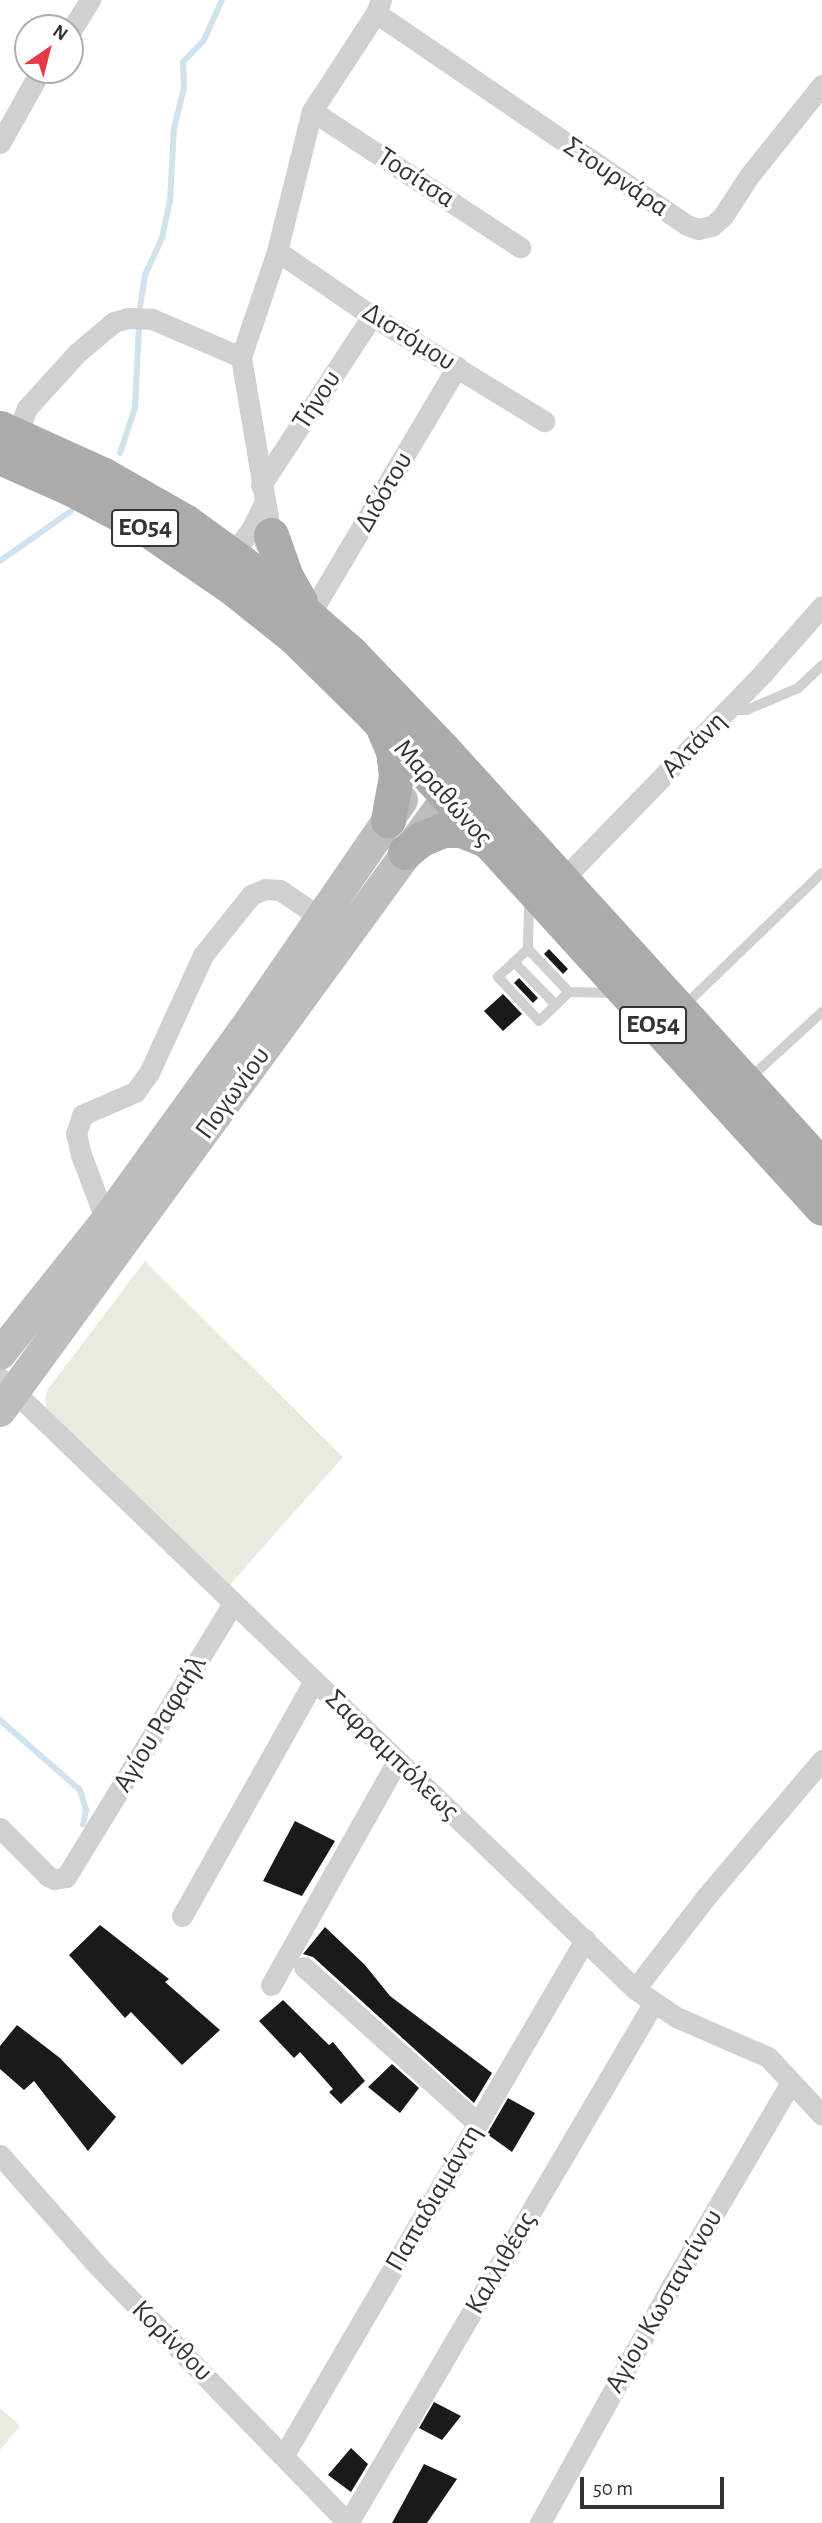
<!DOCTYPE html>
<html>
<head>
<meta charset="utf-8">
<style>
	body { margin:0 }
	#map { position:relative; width:822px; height:2523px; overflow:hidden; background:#fff; font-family:"Alegreya Sans",sans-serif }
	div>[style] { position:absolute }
	.green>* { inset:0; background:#e6ecdf }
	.stream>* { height:6px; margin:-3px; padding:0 3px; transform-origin:3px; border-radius:3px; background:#cfe2ee }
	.building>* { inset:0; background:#1a1a1a }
	.service>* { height:10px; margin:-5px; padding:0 5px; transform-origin:5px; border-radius:5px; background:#d0d0d0 }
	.minor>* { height:21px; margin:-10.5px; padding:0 10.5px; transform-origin:10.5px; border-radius:10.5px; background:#d0d0d0 }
	.secondary>* { height:32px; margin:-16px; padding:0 16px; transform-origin:16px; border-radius:16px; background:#bdbdbd }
	.primary>* { height:35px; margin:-17.5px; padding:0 17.5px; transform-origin:17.5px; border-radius:17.5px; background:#ababab }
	span { translate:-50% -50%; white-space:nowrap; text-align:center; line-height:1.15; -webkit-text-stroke:7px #fff; paint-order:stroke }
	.shield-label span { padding:2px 5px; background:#fff; border:2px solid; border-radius:5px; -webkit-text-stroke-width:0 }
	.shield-label { font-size:26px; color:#333; font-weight:700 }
	.street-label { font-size:28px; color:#333 }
	.north { position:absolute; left:14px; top:14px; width:70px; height:70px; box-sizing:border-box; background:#fff; border:2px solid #adadad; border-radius:50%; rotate:35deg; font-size:19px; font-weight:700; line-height:28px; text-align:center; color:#333 }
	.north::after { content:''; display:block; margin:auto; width:24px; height:32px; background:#e63946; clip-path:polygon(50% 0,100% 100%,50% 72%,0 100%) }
	.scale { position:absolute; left:580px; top:2477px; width:144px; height:32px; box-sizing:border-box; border:4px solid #333; border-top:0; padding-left:9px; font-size:21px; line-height:24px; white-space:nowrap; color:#333; -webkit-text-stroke:5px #fff; paint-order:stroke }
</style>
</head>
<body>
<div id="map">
	<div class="green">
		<i style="clip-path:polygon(145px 1261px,343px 1457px,227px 1588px,47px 1411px,45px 1398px,48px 1389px)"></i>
		<i style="clip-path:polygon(0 2408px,20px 2426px,0 2450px)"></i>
	</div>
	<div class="stream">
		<i style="left:120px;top:453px;width:47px;rotate:-71.6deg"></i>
		<i style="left:135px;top:408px;width:101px;rotate:-87.2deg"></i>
		<i style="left:140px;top:307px;width:32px;rotate:-81deg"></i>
		<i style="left:145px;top:275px;width:41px;rotate:-65.3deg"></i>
		<i style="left:162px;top:238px;width:38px;rotate:-78deg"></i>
		<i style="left:170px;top:201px;width:73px;rotate:-86.9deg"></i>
		<i style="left:174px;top:128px;width:41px;rotate:-76deg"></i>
		<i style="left:184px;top:88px;width:26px;rotate:-92deg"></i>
		<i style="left:183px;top:62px;width:30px;rotate:-46deg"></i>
		<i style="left:204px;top:40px;width:44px;rotate:-65.8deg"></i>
		<i style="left:0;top:561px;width:87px;rotate:-35.2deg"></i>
		<i style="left:0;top:1720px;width:106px;rotate:41.2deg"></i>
		<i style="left:80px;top:1790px;width:21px;rotate:73deg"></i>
		<i style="left:86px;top:1810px;width:15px;rotate:101deg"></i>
	</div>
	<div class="building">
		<i style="clip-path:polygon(549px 949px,568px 969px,563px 974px,544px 954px)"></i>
		<i style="clip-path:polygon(519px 978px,538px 998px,533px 1003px,514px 983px)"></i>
		<i style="clip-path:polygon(503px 994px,522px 1014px,503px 1031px,484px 1011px)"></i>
		<i style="clip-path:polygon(295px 1821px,335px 1841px,302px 1896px,263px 1881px)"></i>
		<i style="clip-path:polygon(100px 1925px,169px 1979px,165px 1982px,220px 2030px,182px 2065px,131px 2012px,125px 2018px,69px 1955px)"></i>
		<i style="clip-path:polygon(325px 1927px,365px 1965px,390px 1996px,492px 2073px,474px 2103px,313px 1957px,303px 1954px)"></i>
		<i style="clip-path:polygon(283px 2000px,329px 2045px,333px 2042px,365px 2081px,341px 2104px,329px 2092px,333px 2089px,300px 2052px,294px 2058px,259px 2021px)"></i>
		<i style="clip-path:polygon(17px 2025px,60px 2058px,116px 2117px,88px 2151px,34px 2081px,24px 2090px,0 2069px,0 2046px)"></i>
		<i style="clip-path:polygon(392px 2064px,419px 2088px,400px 2113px,368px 2087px)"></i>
		<i style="clip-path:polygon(508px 2098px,535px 2113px,512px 2152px,487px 2134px)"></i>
		<i style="clip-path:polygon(434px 2402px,461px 2416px,442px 2440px,419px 2428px)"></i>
		<i style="clip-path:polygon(351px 2448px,368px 2464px,351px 2492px,328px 2475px)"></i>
		<i style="clip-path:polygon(424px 2464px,457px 2479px,427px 2523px,392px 2523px)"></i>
	</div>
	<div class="service">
		<i style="left:730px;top:710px;width:17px"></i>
		<i style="left:747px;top:710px;width:56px;rotate:-23.3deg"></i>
		<i style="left:798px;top:688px;width:33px;rotate:-43deg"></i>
		<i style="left:529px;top:900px;width:49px;rotate:91.2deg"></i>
		<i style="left:528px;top:949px;width:59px;rotate:46.4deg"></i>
		<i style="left:528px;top:949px;width:41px;rotate:137deg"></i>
		<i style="left:498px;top:977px;width:60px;rotate:47deg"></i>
		<i style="left:539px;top:1021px;width:42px;rotate:-44deg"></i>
		<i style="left:569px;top:992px;width:48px;rotate:1.2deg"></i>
		<i style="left:514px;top:962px;width:60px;rotate:45.7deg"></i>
		<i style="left:683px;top:1007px;width:193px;rotate:-44deg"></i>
		<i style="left:749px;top:1079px;width:99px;rotate:-42.5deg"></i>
	</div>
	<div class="minor">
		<i style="left:376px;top:13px;width:376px;rotate:34.3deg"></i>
		<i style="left:687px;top:225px;width:12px;rotate:20deg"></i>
		<i style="left:698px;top:229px;width:14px;rotate:-12deg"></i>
		<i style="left:712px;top:226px;width:15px;rotate:-42deg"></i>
		<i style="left:723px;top:216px;width:48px;rotate:-57deg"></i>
		<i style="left:749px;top:176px;width:117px;rotate:-51.3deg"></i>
		<i style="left:70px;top:32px;width:38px;rotate:-58deg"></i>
		<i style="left:312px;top:111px;width:249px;rotate:33.2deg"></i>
		<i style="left:0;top:143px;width:84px;rotate:-60.7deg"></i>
		<i style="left:277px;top:251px;width:115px;rotate:34.4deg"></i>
		<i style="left:372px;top:316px;width:202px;rotate:31.4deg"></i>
		<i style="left:17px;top:435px;width:29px;rotate:-70deg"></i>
		<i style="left:27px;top:408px;width:74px;rotate:-47.7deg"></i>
		<i style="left:77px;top:353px;width:48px;rotate:-40deg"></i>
		<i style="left:114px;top:322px;width:15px;rotate:-16deg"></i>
		<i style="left:128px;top:318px;width:24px;rotate:2deg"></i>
		<i style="left:152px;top:319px;width:97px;rotate:23.1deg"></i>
		<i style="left:261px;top:485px;width:202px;rotate:-56.7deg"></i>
		<i style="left:265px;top:544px;width:11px;rotate:-56deg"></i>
		<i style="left:271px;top:535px;width:181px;rotate:-99.6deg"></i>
		<i style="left:241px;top:357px;width:112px;rotate:-71.2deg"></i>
		<i style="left:277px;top:251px;width:144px;rotate:-76deg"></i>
		<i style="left:312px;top:111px;width:117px;rotate:-56.9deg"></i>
		<i style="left:376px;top:13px;width:14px;rotate:-69deg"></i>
		<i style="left:226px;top:563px;width:44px;rotate:-53.4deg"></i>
		<i style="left:252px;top:528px;width:28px;rotate:-64deg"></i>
		<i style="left:309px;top:616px;width:290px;rotate:-59.3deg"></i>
		<i style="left:562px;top:880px;width:289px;rotate:-45.8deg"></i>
		<i style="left:763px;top:673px;width:89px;rotate:-48.6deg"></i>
		<i style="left:106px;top:1221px;width:71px;rotate:-110.7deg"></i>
		<i style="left:81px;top:1155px;width:22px;rotate:-103deg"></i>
		<i style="left:76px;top:1134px;width:20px;rotate:-72deg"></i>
		<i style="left:82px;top:1115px;width:58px;rotate:-23.5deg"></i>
		<i style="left:135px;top:1092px;width:24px;rotate:-54deg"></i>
		<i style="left:149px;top:1073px;width:130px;rotate:-65.4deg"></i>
		<i style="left:203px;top:955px;width:77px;rotate:-51.3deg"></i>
		<i style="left:251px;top:895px;width:15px;rotate:-23deg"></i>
		<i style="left:265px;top:889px;width:15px;rotate:4deg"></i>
		<i style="left:280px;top:890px;width:50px;rotate:34.3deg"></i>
		<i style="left:0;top:1378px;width:881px;rotate:43.9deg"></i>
		<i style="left:635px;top:1989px;width:50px;rotate:34.3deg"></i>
		<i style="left:676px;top:2017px;width:100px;rotate:23.5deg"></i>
		<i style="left:768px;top:2057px;width:79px;rotate:47deg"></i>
		<i style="left:0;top:1828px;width:68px;rotate:45deg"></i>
		<i style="left:48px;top:1876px;width:7px;rotate:27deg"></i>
		<i style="left:54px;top:1879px;width:12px;rotate:-9deg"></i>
		<i style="left:66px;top:1877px;width:321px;rotate:-58.6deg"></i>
		<i style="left:182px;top:1916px;width:270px;rotate:-60.7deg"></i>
		<i style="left:304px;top:1967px;width:233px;rotate:42deg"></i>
		<i style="left:271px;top:1985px;width:257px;rotate:-60.6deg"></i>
		<i style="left:635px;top:1989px;width:115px;rotate:-52.4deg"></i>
		<i style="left:705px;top:1898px;width:181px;rotate:-49.7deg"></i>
		<i style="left:0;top:2155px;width:148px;rotate:48.6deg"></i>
		<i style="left:98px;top:2266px;width:359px;rotate:45.8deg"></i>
		<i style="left:284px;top:2455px;width:597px;rotate:-59.7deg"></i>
		<i style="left:348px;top:2523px;width:604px;rotate:-59.57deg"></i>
		<i style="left:540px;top:2523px;width:272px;rotate:-61deg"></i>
		<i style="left:672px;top:2285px;width:235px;rotate:-59.6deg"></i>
	</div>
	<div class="secondary">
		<i style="left:0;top:1354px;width:170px;rotate:-51.4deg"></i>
		<i style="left:106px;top:1221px;width:236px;rotate:-54.2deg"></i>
		<i style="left:244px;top:1030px;width:279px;rotate:-55.5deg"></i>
		<i style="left:0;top:1411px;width:786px;rotate:-53.9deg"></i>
	</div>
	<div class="primary">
		<i style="left:0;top:428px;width:112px;rotate:24.3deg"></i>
		<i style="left:102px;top:474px;width:97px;rotate:29.7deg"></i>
		<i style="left:186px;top:522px;width:109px;rotate:36deg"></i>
		<i style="left:274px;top:586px;width:102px;rotate:41deg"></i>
		<i style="left:351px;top:653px;width:132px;rotate:46.2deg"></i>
		<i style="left:442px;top:748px;width:565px;rotate:47.73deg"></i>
		<i style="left:0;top:457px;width:77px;rotate:23.9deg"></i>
		<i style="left:70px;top:488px;width:84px;rotate:27.8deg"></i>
		<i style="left:144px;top:527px;width:109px;rotate:34.6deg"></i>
		<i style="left:234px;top:589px;width:77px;rotate:38.7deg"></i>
		<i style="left:294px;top:637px;width:112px;rotate:44.6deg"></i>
		<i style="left:374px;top:716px;width:665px;rotate:47.68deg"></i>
		<i style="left:271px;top:535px;width:45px;rotate:70.3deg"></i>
		<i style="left:286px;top:577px;width:28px;rotate:60deg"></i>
		<i style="left:384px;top:730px;width:23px;rotate:67deg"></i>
		<i style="left:393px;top:751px;width:25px;rotate:83deg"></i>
		<i style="left:396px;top:776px;width:45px;rotate:100.3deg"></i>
		<i style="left:405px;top:852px;width:21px;rotate:-39deg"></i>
		<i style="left:421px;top:839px;width:24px;rotate:-22deg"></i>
		<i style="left:443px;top:830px;width:18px"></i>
		<i style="left:461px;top:830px;width:27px;rotate:22deg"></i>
	</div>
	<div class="shield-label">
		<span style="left:145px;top:528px">ΕΟ54</span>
		<span style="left:653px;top:1025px">ΕΟ54</span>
	</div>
	<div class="street-label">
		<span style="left:616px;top:177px;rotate:34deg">Στουρνάρα</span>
		<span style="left:416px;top:178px;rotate:33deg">Τοσίτσα</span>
		<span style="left:409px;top:337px;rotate:32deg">Διστόμου</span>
		<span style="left:317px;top:400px;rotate:-57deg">Τήνου</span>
		<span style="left:384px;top:492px;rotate:-60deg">Διδότου</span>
		<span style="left:694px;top:745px;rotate:-46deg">Αλτάνη</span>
		<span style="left:443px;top:793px;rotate:48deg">Μαραθώνος</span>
		<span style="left:233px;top:1093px;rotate:-54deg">Πογωνίου</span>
		<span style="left:160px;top:1724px;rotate:-59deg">Αγίου Ραφαήλ</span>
		<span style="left:392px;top:1755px;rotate:44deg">Σαφραμπόλεως</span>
		<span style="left:434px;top:2198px;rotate:-60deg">Παπαδιαμάντη</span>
		<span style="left:501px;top:2263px;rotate:-60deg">Καλλιθέας</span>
		<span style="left:664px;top:2301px;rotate:-60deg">Αγίου Κωσταντίνου</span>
		<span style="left:172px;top:2341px;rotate:45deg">Κορίνθου</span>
	</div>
	<div class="north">N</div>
	<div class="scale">50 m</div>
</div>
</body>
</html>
